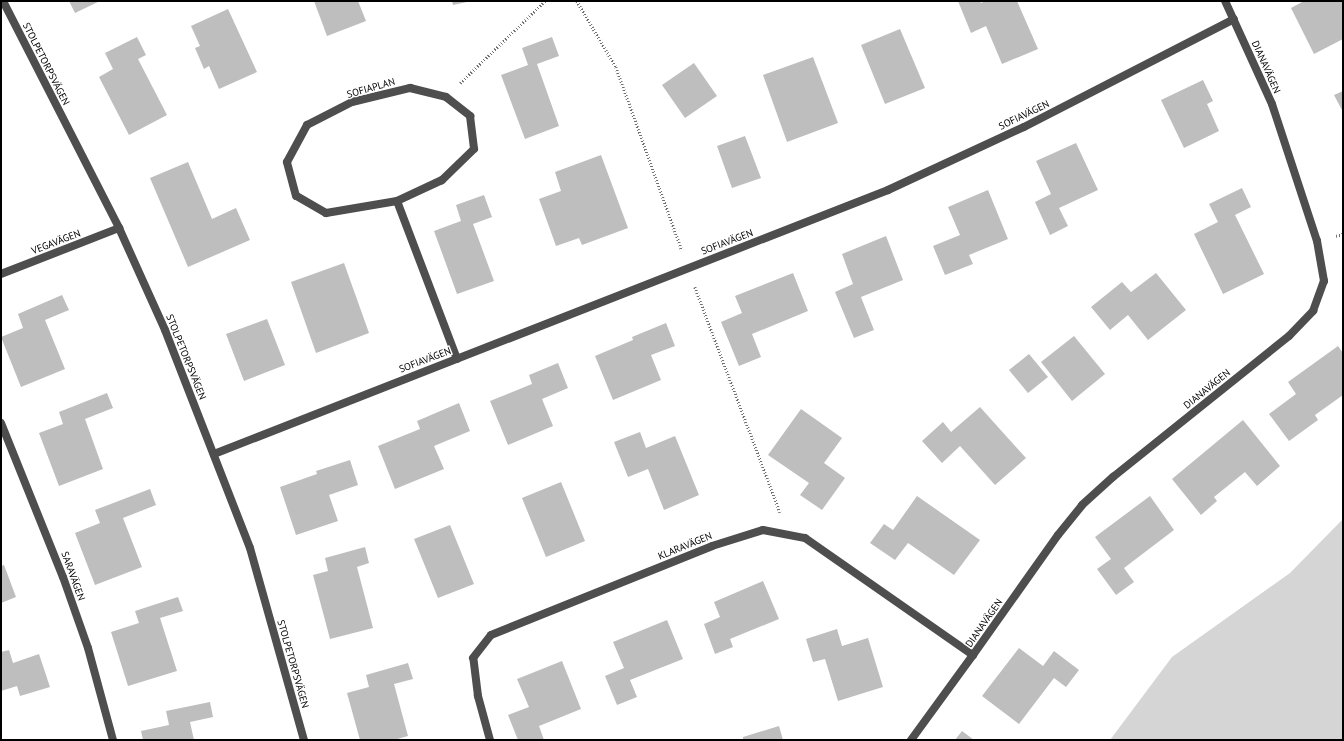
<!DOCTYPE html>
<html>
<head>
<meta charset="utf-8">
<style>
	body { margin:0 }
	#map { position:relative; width:1344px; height:741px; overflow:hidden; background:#fff; font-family:"PT Sans",sans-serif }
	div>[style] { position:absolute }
	.green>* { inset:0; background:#d5d5d5 }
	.building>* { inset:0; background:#bebebe }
	.path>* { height:2.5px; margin-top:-1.25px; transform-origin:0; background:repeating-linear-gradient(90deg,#707070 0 1px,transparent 0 3px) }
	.minor>* { height:8px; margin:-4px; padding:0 4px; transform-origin:4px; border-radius:4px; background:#4e4e4e }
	span { translate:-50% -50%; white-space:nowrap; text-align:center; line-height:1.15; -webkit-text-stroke:3px #fff; paint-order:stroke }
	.street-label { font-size:10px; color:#000 }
	.frame { position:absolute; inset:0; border:2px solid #000; pointer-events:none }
</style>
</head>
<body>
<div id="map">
	<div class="green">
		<i style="clip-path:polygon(1343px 519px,1343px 740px,1110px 740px,1172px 657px,1290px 573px)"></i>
	</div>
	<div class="building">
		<i style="clip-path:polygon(69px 1px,100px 1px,75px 13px)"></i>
		<i style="clip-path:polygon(314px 1px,358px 1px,366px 21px,327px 36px)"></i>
		<i style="clip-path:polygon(452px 1px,467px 1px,467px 2px,453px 5px)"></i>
		<i style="clip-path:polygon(958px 1px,980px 1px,981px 3px,985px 1px,1017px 1px,1038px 49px,1002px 64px,986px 26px,971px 33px)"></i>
		<i style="clip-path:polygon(1304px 1px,1343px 1px,1343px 39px,1314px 54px,1291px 8px)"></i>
		<i style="clip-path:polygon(228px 9px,257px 72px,219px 89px,209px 66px,204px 69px,195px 48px,200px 46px,191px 26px)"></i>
		<i style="clip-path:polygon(900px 29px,925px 88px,885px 104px,861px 45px)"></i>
		<i style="clip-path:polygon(137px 37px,146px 55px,138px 59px,167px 115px,129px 135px,99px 77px,113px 69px,105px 53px)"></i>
		<i style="clip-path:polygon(552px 37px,559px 56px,537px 64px,559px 126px,525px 139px,501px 75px,528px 65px,522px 48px)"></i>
		<i style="clip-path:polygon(813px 57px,838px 123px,787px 142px,763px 75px)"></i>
		<i style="clip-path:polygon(694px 63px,717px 96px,685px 118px,662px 85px)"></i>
		<i style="clip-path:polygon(1203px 80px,1213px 101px,1207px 104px,1219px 131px,1184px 148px,1161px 100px)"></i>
		<i style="clip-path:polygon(1343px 91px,1343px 112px,1334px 95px)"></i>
		<i style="clip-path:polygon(745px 136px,761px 178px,732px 188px,717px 146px)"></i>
		<i style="clip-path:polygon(1076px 143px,1098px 190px,1059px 208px,1068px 226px,1050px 235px,1035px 202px,1051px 194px,1036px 161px)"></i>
		<i style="clip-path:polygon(601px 155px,628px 228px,582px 245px,579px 238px,556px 246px,539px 199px,561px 191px,555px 172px)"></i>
		<i style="clip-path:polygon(188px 162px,212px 219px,236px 208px,250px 240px,188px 267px,150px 178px)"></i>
		<i style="clip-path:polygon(1242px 188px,1251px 207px,1235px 215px,1264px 274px,1223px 294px,1194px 234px,1218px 222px,1209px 204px)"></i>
		<i style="clip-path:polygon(988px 190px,1008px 239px,969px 255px,973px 264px,945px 275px,933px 246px,960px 235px,948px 207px)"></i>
		<i style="clip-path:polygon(484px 195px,492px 217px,473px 224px,494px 281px,457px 294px,434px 231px,461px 221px,456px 205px)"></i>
		<i style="clip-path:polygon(886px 236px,903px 280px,861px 297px,874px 330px,854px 338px,835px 292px,853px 284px,842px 254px)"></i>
		<i style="clip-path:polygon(344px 263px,369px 333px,316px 353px,291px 282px)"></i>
		<i style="clip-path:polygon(793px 273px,808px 311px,752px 334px,761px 357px,739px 366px,721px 322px,742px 313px,735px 296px)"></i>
		<i style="clip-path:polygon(1156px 273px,1186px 310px,1148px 340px,1128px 315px,1110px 330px,1091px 307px,1122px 282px,1131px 292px)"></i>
		<i style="clip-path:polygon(62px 295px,69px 310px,45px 320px,65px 369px,21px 387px,1px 337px,23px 328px,18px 314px)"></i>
		<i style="clip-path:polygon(267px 319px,285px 365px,244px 381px,226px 334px)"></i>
		<i style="clip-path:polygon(666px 323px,675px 346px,651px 355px,661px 380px,613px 400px,595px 356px,633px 340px,632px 337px)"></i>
		<i style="clip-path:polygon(1074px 336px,1105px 374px,1072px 401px,1041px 362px)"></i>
		<i style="clip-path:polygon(1338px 346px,1343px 353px,1343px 395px,1315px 415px,1318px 420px,1289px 441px,1269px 414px,1296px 394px,1288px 382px)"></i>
		<i style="clip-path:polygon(1029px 354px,1048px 377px,1028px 393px,1009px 370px)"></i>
		<i style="clip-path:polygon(558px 363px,568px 388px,542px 399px,553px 426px,508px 445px,490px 401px,532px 384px,529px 375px)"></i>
		<i style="clip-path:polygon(107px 393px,113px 408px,85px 419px,103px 469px,59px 486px,39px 433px,63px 424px,59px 412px)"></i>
		<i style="clip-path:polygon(459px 403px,470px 431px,434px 446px,444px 469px,395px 489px,378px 446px,420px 429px,417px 421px)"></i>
		<i style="clip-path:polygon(980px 407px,1026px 458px,995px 485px,960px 446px,942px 463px,922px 441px,943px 422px,951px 432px)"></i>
		<i style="clip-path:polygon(801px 409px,842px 438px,824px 463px,845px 478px,822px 510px,800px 495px,809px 483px,768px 455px)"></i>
		<i style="clip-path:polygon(1243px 420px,1280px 466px,1257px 486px,1245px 472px,1214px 497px,1217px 501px,1201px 515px,1172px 479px)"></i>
		<i style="clip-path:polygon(640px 432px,646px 448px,675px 436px,699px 495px,664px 510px,648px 469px,628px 477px,614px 442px)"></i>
		<i style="clip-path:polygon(350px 460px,358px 485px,329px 495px,338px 521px,296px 535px,280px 487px,317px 474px,316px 471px)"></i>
		<i style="clip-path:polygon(561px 482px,585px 541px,546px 557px,522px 498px)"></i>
		<i style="clip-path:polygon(150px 489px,156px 505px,123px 518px,142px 567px,95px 585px,75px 533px,100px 523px,95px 510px)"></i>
		<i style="clip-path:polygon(917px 496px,980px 540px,954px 575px,908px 543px,895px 560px,870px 543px,884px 524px,893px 530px)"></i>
		<i style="clip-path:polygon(1150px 496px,1174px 530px,1124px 568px,1134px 582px,1116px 595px,1097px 569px,1111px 559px,1095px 537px)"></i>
		<i style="clip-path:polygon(450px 525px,474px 584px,438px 598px,414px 539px)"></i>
		<i style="clip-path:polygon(365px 547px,369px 563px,357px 567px,373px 628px,330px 639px,313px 575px,328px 571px,325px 558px)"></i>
		<i style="clip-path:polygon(4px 565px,16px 597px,1px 603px,1px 566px)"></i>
		<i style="clip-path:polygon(763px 581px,779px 619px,730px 639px,733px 647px,715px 654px,704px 624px,720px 617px,714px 602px)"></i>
		<i style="clip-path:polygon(178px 597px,183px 611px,160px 618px,177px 671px,128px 686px,111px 632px,139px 623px,135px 611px)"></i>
		<i style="clip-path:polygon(667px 620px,683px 659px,630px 680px,637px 697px,617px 705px,605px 676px,624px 668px,613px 642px)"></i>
		<i style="clip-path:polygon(837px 629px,842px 646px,868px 638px,883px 687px,838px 701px,825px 659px,813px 662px,806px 639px)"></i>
		<i style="clip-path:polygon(1019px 648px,1043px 666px,1054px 651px,1079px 670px,1066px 687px,1054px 678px,1019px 724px,982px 696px)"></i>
		<i style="clip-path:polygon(9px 650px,13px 663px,39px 654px,50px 687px,20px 696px,17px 686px,1px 691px,1px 652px)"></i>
		<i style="clip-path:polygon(562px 661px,581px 709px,539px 726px,544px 740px,518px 740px,508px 715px,529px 707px,517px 679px)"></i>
		<i style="clip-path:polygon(408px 663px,413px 679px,394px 684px,408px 736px,394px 740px,360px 740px,347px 693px,369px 687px,366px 675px)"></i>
		<i style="clip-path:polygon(210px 702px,213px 717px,190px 722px,194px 740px,143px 740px,141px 731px,169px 725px,166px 711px)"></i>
		<i style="clip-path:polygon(779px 726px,783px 740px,743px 740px,743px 737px)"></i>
		<i style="clip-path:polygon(962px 731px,974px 740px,955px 740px)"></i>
	</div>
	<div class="path">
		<i style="left:577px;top:1px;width:77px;rotate:59.4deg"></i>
		<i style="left:616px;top:67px;width:195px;rotate:70.2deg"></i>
		<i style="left:460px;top:83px;width:118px;rotate:-44deg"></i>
		<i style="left:1336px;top:236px;width:7px;rotate:-16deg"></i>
		<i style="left:695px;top:287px;width:241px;rotate:69.3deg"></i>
	</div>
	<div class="minor">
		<i style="left:3px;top:1px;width:255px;rotate:62.9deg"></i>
		<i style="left:119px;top:228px;width:112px;rotate:65.7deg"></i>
		<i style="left:165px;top:330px;width:234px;rotate:68.7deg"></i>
		<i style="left:250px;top:548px;width:199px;rotate:74.3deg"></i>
		<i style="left:397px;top:201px;width:72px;rotate:170.4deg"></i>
		<i style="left:326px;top:213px;width:34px;rotate:-150deg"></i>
		<i style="left:296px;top:196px;width:35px;rotate:-105deg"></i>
		<i style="left:287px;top:162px;width:42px;rotate:-61.6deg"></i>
		<i style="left:307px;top:125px;width:51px;rotate:-27.1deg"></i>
		<i style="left:352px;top:102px;width:60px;rotate:-13.6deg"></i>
		<i style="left:410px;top:88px;width:37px;rotate:14deg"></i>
		<i style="left:446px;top:97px;width:31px;rotate:38deg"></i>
		<i style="left:470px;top:116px;width:33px;rotate:83deg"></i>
		<i style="left:474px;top:149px;width:45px;rotate:135.9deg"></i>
		<i style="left:442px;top:180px;width:50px;rotate:155deg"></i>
		<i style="left:397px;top:201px;width:169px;rotate:69.2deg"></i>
		<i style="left:1px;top:274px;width:127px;rotate:-21.3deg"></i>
		<i style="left:1px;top:423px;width:166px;rotate:68.1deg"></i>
		<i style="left:63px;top:577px;width:75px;rotate:70.6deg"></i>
		<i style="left:88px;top:648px;width:95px;rotate:74.8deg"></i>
		<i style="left:214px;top:454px;width:724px;rotate:-21.39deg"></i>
		<i style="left:888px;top:190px;width:150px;rotate:-24.9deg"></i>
		<i style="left:1024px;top:127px;width:236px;rotate:-27.2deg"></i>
		<i style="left:490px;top:740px;width:46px;rotate:-105.3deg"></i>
		<i style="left:478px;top:696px;width:38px;rotate:-97deg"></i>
		<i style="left:473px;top:658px;width:29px;rotate:-52deg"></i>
		<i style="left:491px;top:635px;width:238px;rotate:-21.9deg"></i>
		<i style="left:712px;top:546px;width:53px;rotate:-17.4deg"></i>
		<i style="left:763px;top:530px;width:43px;rotate:10.8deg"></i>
		<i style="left:805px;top:538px;width:205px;rotate:34.9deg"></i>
		<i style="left:911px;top:740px;width:105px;rotate:-53.9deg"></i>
		<i style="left:973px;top:655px;width:147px;rotate:-54.7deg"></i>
		<i style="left:1058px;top:535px;width:38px;rotate:-51deg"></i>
		<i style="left:1082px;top:505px;width:42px;rotate:-42.1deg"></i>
		<i style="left:1113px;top:477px;width:226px;rotate:-38.7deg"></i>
		<i style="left:1289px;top:336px;width:35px;rotate:-46deg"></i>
		<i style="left:1313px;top:311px;width:32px;rotate:-70deg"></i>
		<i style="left:1324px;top:281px;width:41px;rotate:-99.9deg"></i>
		<i style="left:1317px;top:241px;width:144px;rotate:-108.2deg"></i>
		<i style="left:1272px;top:104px;width:113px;rotate:-114.5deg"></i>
	</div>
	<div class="street-label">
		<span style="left:46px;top:64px;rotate:63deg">STOLPETORPSVÄGEN</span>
		<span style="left:1266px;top:67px;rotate:66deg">DIANAVÄGEN</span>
		<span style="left:371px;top:88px;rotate:-16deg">SOFIAPLAN</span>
		<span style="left:1024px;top:115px;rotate:-26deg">SOFIAVÄGEN</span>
		<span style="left:56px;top:242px;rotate:-21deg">VEGAVÄGEN</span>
		<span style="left:727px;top:242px;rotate:-21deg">SOFIAVÄGEN</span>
		<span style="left:186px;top:357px;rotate:68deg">STOLPETORPSVÄGEN</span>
		<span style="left:425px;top:360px;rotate:-21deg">SOFIAVÄGEN</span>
		<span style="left:1207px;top:389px;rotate:-39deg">DIANAVÄGEN</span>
		<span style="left:685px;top:546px;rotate:-22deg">KLARAVÄGEN</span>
		<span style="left:73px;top:576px;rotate:70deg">SARAVÄGEN</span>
		<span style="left:984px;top:623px;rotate:-55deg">DIANAVÄGEN</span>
		<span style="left:293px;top:664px;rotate:74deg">STOLPETORPSVÄGEN</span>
	</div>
	<div class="frame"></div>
</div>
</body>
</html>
